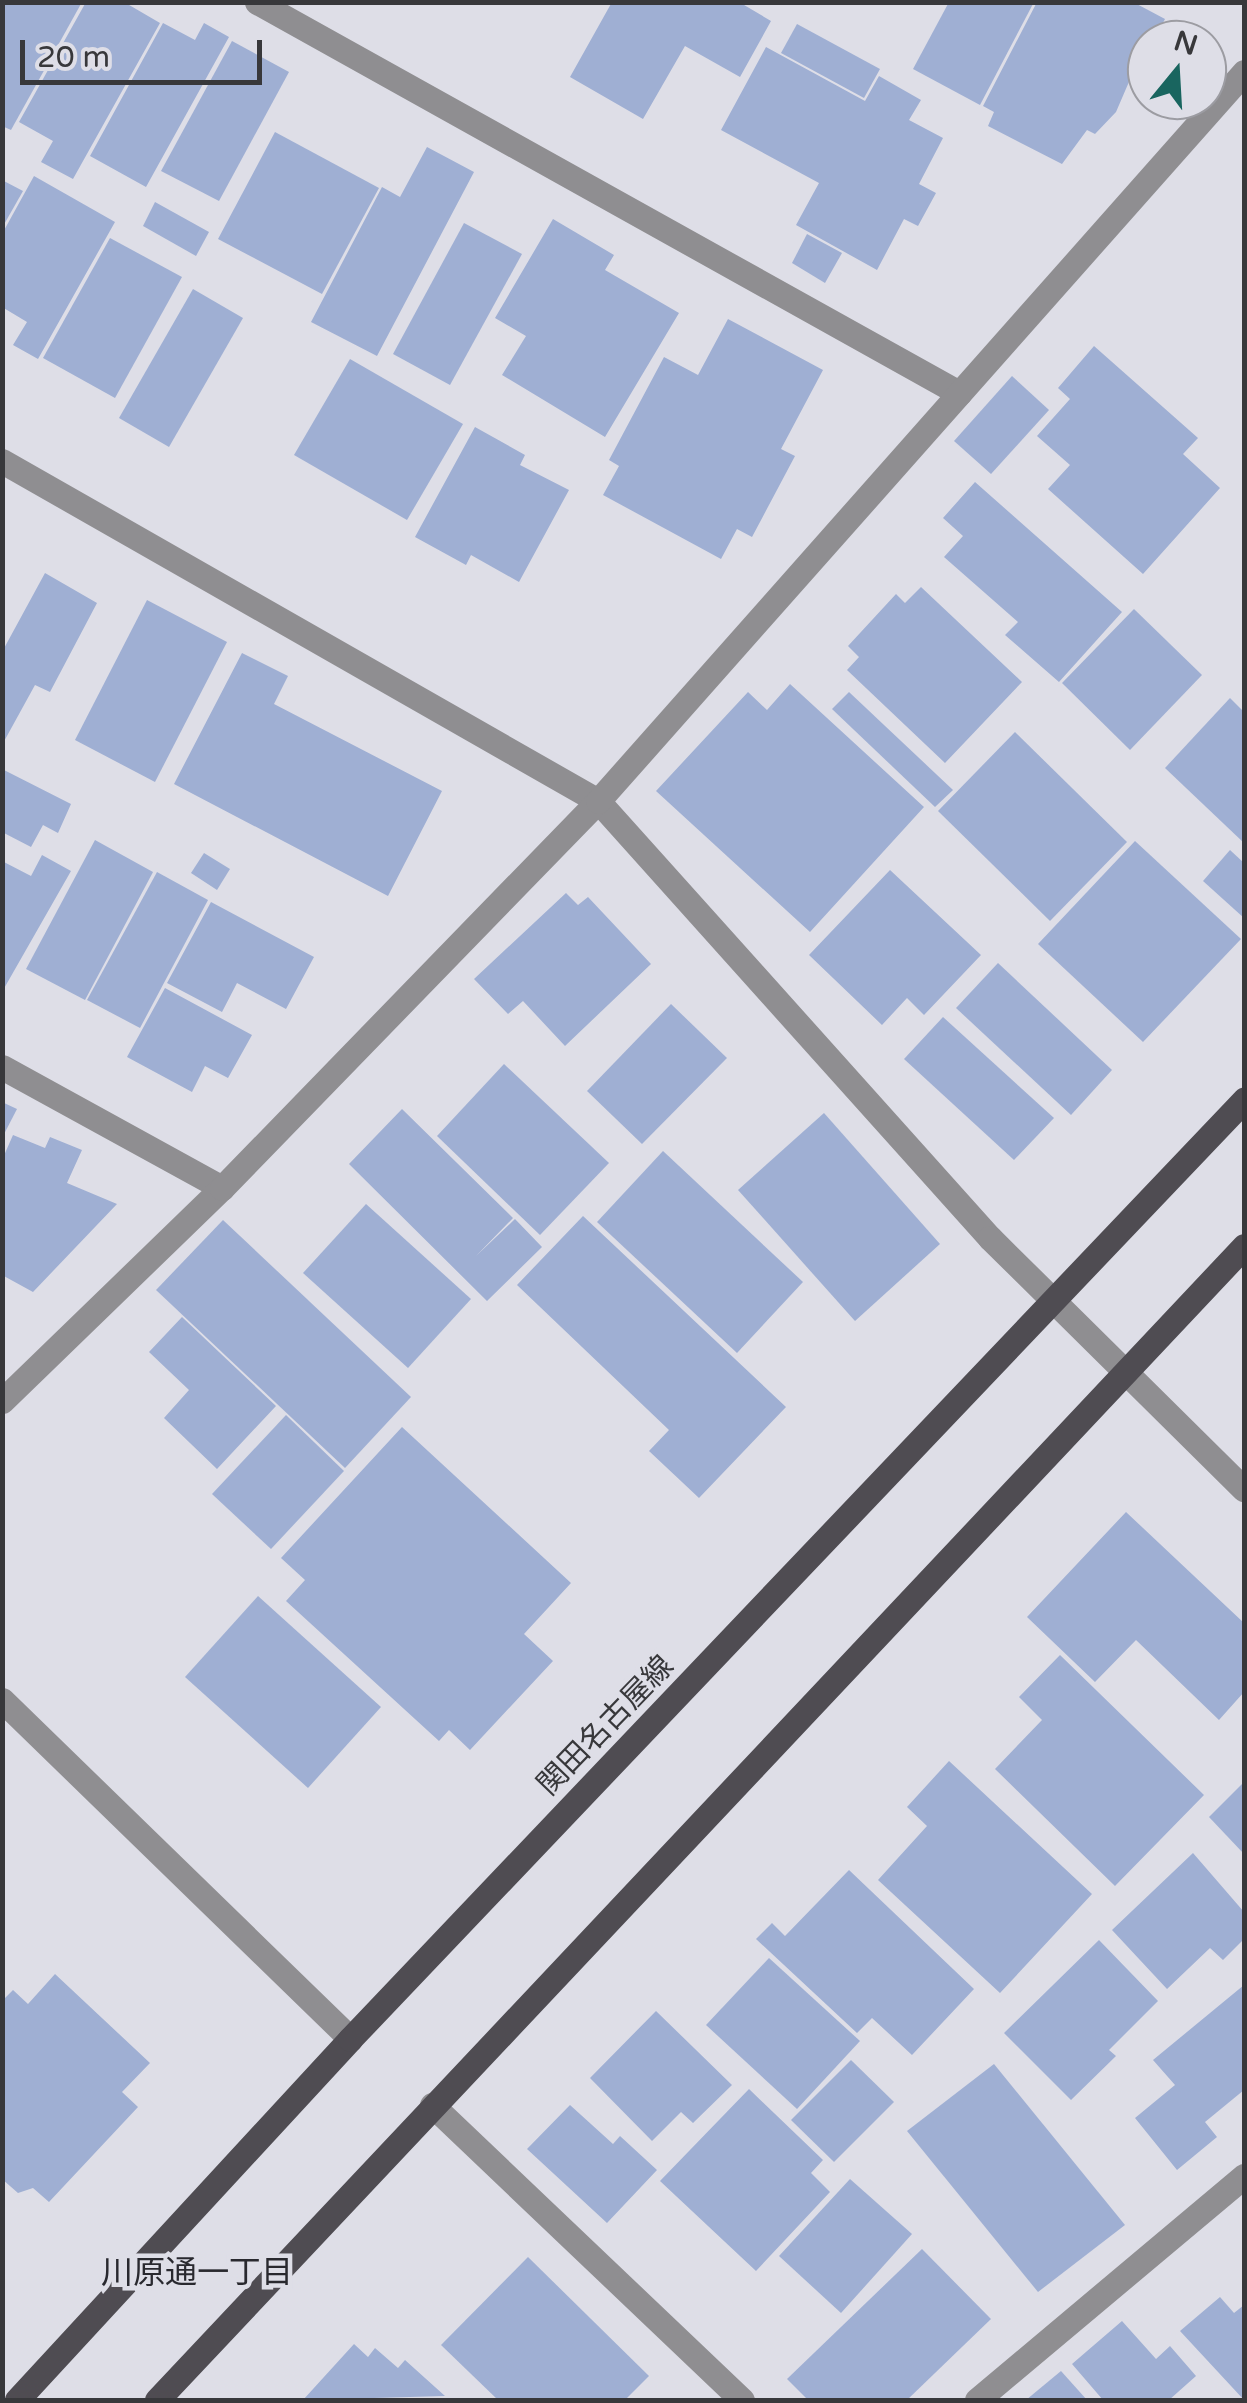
<!DOCTYPE html>
<html>
<head>
<meta charset="utf-8">
<style>
	body { margin:0 }
	#map { position:relative; width:1247px; height:2403px; overflow:hidden; background:#dedee7; font-family:"Varela Round","Noto Sans JP",sans-serif }
	div>[style] { position:absolute }
	.building>* { inset:0; background:#9fafd3 }
	.minor>* { height:25px; margin:-12.5px; padding:0 12.5px; transform-origin:12.5px; border-radius:12.5px; background:#8f8e91 }
	.major>* { height:25px; margin:-12.5px; padding:0 12.5px; transform-origin:12.5px; border-radius:12.5px; background:#4f4c52 }
	span { translate:-50% -50%; white-space:nowrap; text-align:center; line-height:1.15; -webkit-text-stroke:9px #dedee7; paint-order:stroke }
	.street-label { font-size:30px; color:#38383b }
	.neighbourhood-label { font-size:32px; color:#29292f }
	.frame { position:absolute; inset:0; border:5px solid #38383b; pointer-events:none }
	.north { position:absolute; left:1127px; top:20px; width:100px; height:100px; box-sizing:border-box; background:#dedee7; border:2px solid #9c9ca2; border-radius:50%; rotate:18deg; font-size:28px; font-weight:700; line-height:40px; text-align:center; color:#38383b }
	.north::after { content:''; display:block; margin:auto; width:35px; height:45px; background:#19655f; clip-path:polygon(50% 0,100% 100%,50% 72%,0 100%) }
	.scale { position:absolute; left:20px; top:40px; width:242px; height:45px; box-sizing:border-box; border:5px solid #38383b; border-top:0; padding-left:12px; font-size:30px; line-height:35px; white-space:nowrap; color:#38383b; -webkit-text-stroke:8px #dedee7; paint-order:stroke }
</style>
</head>
<body>
<div id="map">
	<div class="building">
		<i style="clip-path:polygon(4px 2px,82px 2px,11px 130px,2px 126px)"></i>
		<i style="clip-path:polygon(86px 2px,124px 2px,160px 23px,73px 179px,41px 162px,53px 141px,19px 122px)"></i>
		<i style="clip-path:polygon(612px 2px,739px 2px,771px 21px,740px 77px,685px 46px,643px 119px,570px 77px)"></i>
		<i style="clip-path:polygon(949px 2px,1034px 2px,980px 105px,913px 69px)"></i>
		<i style="clip-path:polygon(1037px 2px,1133px 2px,1165px 19px,1154px 40px,1147px 40px,1116px 112px,1095px 134px,1087px 130px,1062px 164px,988px 126px,994px 112px,983px 106px)"></i>
		<i style="clip-path:polygon(163px 23px,195px 40px,204px 23px,229px 37px,146px 187px,90px 156px)"></i>
		<i style="clip-path:polygon(797px 24px,880px 69px,864px 98px,781px 53px)"></i>
		<i style="clip-path:polygon(232px 41px,289px 72px,219px 201px,161px 171px)"></i>
		<i style="clip-path:polygon(766px 47px,865px 101px,879px 76px,921px 100px,909px 120px,943px 138px,919px 184px,936px 193px,918px 226px,904px 219px,877px 270px,796px 225px,819px 183px,721px 130px)"></i>
		<i style="clip-path:polygon(275px 132px,379px 188px,322px 294px,218px 239px)"></i>
		<i style="clip-path:polygon(427px 147px,474px 172px,377px 356px,311px 322px,382px 187px,400px 197px)"></i>
		<i style="clip-path:polygon(34px 176px,115px 222px,38px 359px,13px 345px,27px 322px,2px 307px,2px 234px)"></i>
		<i style="clip-path:polygon(2px 180px,23px 191px,2px 228px)"></i>
		<i style="clip-path:polygon(155px 202px,209px 232px,196px 256px,143px 226px)"></i>
		<i style="clip-path:polygon(553px 219px,614px 255px,605px 270px,679px 313px,605px 437px,502px 375px,526px 336px,495px 318px)"></i>
		<i style="clip-path:polygon(464px 223px,522px 254px,450px 385px,393px 354px)"></i>
		<i style="clip-path:polygon(807px 234px,842px 253px,825px 283px,792px 263px)"></i>
		<i style="clip-path:polygon(110px 238px,182px 277px,115px 398px,43px 358px)"></i>
		<i style="clip-path:polygon(193px 289px,243px 318px,169px 447px,119px 418px)"></i>
		<i style="clip-path:polygon(728px 319px,823px 370px,781px 449px,795px 456px,752px 537px,737px 529px,721px 559px,603px 495px,619px 466px,609px 460px,664px 357px,698px 375px)"></i>
		<i style="clip-path:polygon(1094px 346px,1198px 438px,1183px 454px,1220px 488px,1143px 574px,1048px 489px,1070px 465px,1037px 436px,1070px 399px,1058px 388px)"></i>
		<i style="clip-path:polygon(350px 359px,463px 424px,407px 520px,294px 455px)"></i>
		<i style="clip-path:polygon(1012px 376px,1049px 410px,991px 474px,954px 441px)"></i>
		<i style="clip-path:polygon(475px 427px,525px 455px,520px 465px,569px 490px,519px 582px,471px 555px,466px 565px,415px 537px)"></i>
		<i style="clip-path:polygon(975px 482px,1122px 612px,1059px 682px,1005px 635px,1018px 622px,944px 557px,963px 536px,943px 518px)"></i>
		<i style="clip-path:polygon(45px 573px,97px 603px,50px 692px,35px 685px,2px 745px,2px 652px)"></i>
		<i style="clip-path:polygon(921px 587px,1022px 682px,945px 763px,847px 670px,859px 657px,848px 646px,896px 594px,905px 603px)"></i>
		<i style="clip-path:polygon(147px 600px,227px 642px,155px 782px,75px 740px)"></i>
		<i style="clip-path:polygon(1134px 609px,1202px 675px,1130px 750px,1062px 683px)"></i>
		<i style="clip-path:polygon(242px 653px,288px 676px,274px 704px,442px 791px,388px 896px,174px 784px)"></i>
		<i style="clip-path:polygon(790px 684px,924px 807px,810px 932px,656px 791px,748px 692px,767px 710px)"></i>
		<i style="clip-path:polygon(849px 692px,953px 790px,935px 807px,832px 709px)"></i>
		<i style="clip-path:polygon(1230px 698px,1244px 712px,1244px 843px,1165px 768px)"></i>
		<i style="clip-path:polygon(1015px 732px,1127px 842px,1050px 921px,938px 811px)"></i>
		<i style="clip-path:polygon(2px 769px,71px 804px,58px 833px,43px 825px,31px 847px,2px 832px)"></i>
		<i style="clip-path:polygon(95px 840px,153px 872px,85px 1000px,26px 969px)"></i>
		<i style="clip-path:polygon(1135px 841px,1241px 939px,1143px 1042px,1038px 944px)"></i>
		<i style="clip-path:polygon(1230px 850px,1244px 863px,1244px 918px,1203px 881px)"></i>
		<i style="clip-path:polygon(204px 853px,230px 869px,217px 890px,191px 873px)"></i>
		<i style="clip-path:polygon(42px 855px,71px 871px,2px 992px,2px 861px,31px 876px)"></i>
		<i style="clip-path:polygon(890px 870px,981px 955px,924px 1015px,907px 998px,882px 1025px,809px 955px)"></i>
		<i style="clip-path:polygon(157px 872px,208px 900px,140px 1028px,87px 1000px)"></i>
		<i style="clip-path:polygon(566px 893px,578px 905px,588px 897px,651px 964px,565px 1046px,523px 1001px,508px 1014px,474px 979px)"></i>
		<i style="clip-path:polygon(211px 902px,314px 957px,286px 1009px,237px 983px,222px 1012px,167px 983px)"></i>
		<i style="clip-path:polygon(998px 963px,1112px 1070px,1071px 1115px,956px 1008px)"></i>
		<i style="clip-path:polygon(165px 988px,252px 1035px,228px 1078px,205px 1066px,192px 1092px,127px 1057px)"></i>
		<i style="clip-path:polygon(671px 1004px,727px 1058px,642px 1144px,587px 1091px)"></i>
		<i style="clip-path:polygon(943px 1017px,1054px 1118px,1014px 1160px,904px 1059px)"></i>
		<i style="clip-path:polygon(504px 1064px,609px 1163px,540px 1235px,437px 1136px)"></i>
		<i style="clip-path:polygon(2px 1102px,17px 1109px,2px 1138px)"></i>
		<i style="clip-path:polygon(402px 1109px,513px 1218px,476px 1256px,515px 1219px,542px 1247px,487px 1301px,349px 1164px)"></i>
		<i style="clip-path:polygon(824px 1113px,940px 1244px,855px 1321px,738px 1190px)"></i>
		<i style="clip-path:polygon(13px 1135px,45px 1148px,50px 1137px,82px 1150px,67px 1183px,117px 1204px,33px 1292px,2px 1275px,2px 1160px)"></i>
		<i style="clip-path:polygon(663px 1151px,803px 1282px,737px 1353px,597px 1222px)"></i>
		<i style="clip-path:polygon(366px 1204px,471px 1299px,408px 1368px,303px 1273px)"></i>
		<i style="clip-path:polygon(583px 1216px,786px 1407px,699px 1498px,649px 1451px,669px 1430px,517px 1285px)"></i>
		<i style="clip-path:polygon(223px 1220px,411px 1397px,345px 1468px,156px 1290px)"></i>
		<i style="clip-path:polygon(182px 1317px,276px 1406px,217px 1469px,164px 1418px,189px 1390px,149px 1352px)"></i>
		<i style="clip-path:polygon(286px 1415px,344px 1471px,271px 1549px,212px 1494px)"></i>
		<i style="clip-path:polygon(402px 1427px,571px 1583px,524px 1634px,553px 1661px,470px 1750px,449px 1730px,439px 1741px,286px 1601px,305px 1580px,281px 1558px)"></i>
		<i style="clip-path:polygon(1126px 1512px,1244px 1623px,1244px 1692px,1219px 1720px,1136px 1640px,1095px 1682px,1027px 1617px)"></i>
		<i style="clip-path:polygon(258px 1596px,381px 1707px,308px 1788px,185px 1677px)"></i>
		<i style="clip-path:polygon(1060px 1655px,1204px 1795px,1115px 1886px,995px 1769px,1042px 1720px,1019px 1697px)"></i>
		<i style="clip-path:polygon(949px 1761px,1092px 1894px,1000px 1993px,878px 1880px,927px 1826px,907px 1807px)"></i>
		<i style="clip-path:polygon(1244px 1782px,1244px 1854px,1209px 1817px)"></i>
		<i style="clip-path:polygon(1193px 1853px,1244px 1912px,1244px 1939px,1223px 1960px,1210px 1948px,1167px 1989px,1112px 1930px)"></i>
		<i style="clip-path:polygon(849px 1870px,974px 1989px,912px 2055px,872px 2018px,857px 2033px,756px 1939px,772px 1923px,785px 1936px)"></i>
		<i style="clip-path:polygon(1099px 1940px,1158px 2001px,1109px 2050px,1116px 2056px,1071px 2100px,1004px 2033px)"></i>
		<i style="clip-path:polygon(769px 1958px,860px 2041px,797px 2109px,706px 2025px)"></i>
		<i style="clip-path:polygon(55px 1974px,150px 2063px,122px 2092px,138px 2107px,49px 2202px,33px 2188px,18px 2193px,2px 2179px,2px 2001px,13px 1990px,28px 2004px)"></i>
		<i style="clip-path:polygon(1244px 1985px,1244px 2090px,1205px 2122px,1217px 2137px,1177px 2170px,1135px 2118px,1175px 2085px,1153px 2060px)"></i>
		<i style="clip-path:polygon(656px 2011px,732px 2085px,693px 2123px,681px 2112px,652px 2141px,590px 2078px)"></i>
		<i style="clip-path:polygon(851px 2060px,894px 2102px,834px 2162px,791px 2120px)"></i>
		<i style="clip-path:polygon(994px 2064px,1125px 2225px,1038px 2292px,907px 2131px)"></i>
		<i style="clip-path:polygon(749px 2089px,823px 2160px,811px 2173px,830px 2192px,756px 2271px,660px 2181px)"></i>
		<i style="clip-path:polygon(570px 2105px,613px 2144px,620px 2136px,657px 2170px,607px 2223px,527px 2149px)"></i>
		<i style="clip-path:polygon(850px 2179px,912px 2234px,841px 2313px,779px 2256px)"></i>
		<i style="clip-path:polygon(922px 2249px,991px 2319px,907px 2400px,808px 2400px,787px 2379px)"></i>
		<i style="clip-path:polygon(528px 2257px,649px 2376px,625px 2400px,498px 2400px,441px 2345px)"></i>
		<i style="clip-path:polygon(1220px 2297px,1234px 2313px,1244px 2305px,1244px 2400px,1180px 2331px)"></i>
		<i style="clip-path:polygon(1122px 2321px,1156px 2359px,1170px 2346px,1196px 2376px,1169px 2400px,1103px 2400px,1072px 2364px)"></i>
		<i style="clip-path:polygon(354px 2344px,368px 2357px,375px 2348px,398px 2368px,405px 2360px,445px 2396px,303px 2400px)"></i>
		<i style="clip-path:polygon(1061px 2371px,1087px 2400px,1026px 2400px)"></i>
	</div>
	<div class="minor">
		<i style="left:257px;top:2px;width:804px;rotate:29.12deg"></i>
		<i style="left:2px;top:461px;width:686px;rotate:29.7deg"></i>
		<i style="left:598px;top:801px;width:587px;rotate:48.11deg"></i>
		<i style="left:990px;top:1238px;width:357px;rotate:44.7deg"></i>
		<i style="left:2px;top:1067px;width:251px;rotate:28.8deg"></i>
		<i style="left:2px;top:1401px;width:306px;rotate:-44.1deg"></i>
		<i style="left:222px;top:1188px;width:540px;rotate:-45.83deg"></i>
		<i style="left:598px;top:801px;width:974px;rotate:-48.45deg"></i>
		<i style="left:2px;top:1700px;width:486px;rotate:44.2deg"></i>
		<i style="left:432px;top:2105px;width:428px;rotate:43.6deg"></i>
		<i style="left:977px;top:2400px;width:349px;rotate:-40deg"></i>
	</div>
	<div class="major">
		<i style="left:17px;top:2400px;width:491px;rotate:-47.3deg"></i>
		<i style="left:350px;top:2039px;width:1297px;rotate:-46.41deg"></i>
		<i style="left:157px;top:2400px;width:1585px;rotate:-46.71deg"></i>
	</div>
	<div class="street-label">
		<span style="left:606px;top:1726px;rotate:-46deg">関田名古屋線</span>
	</div>
	<div class="neighbourhood-label">
		<span style="left:197px;top:2273px">川原通一丁目</span>
	</div>
	<div class="frame"></div>
	<div class="north">N</div>
	<div class="scale">20 m</div>
</div>
</body>
</html>
